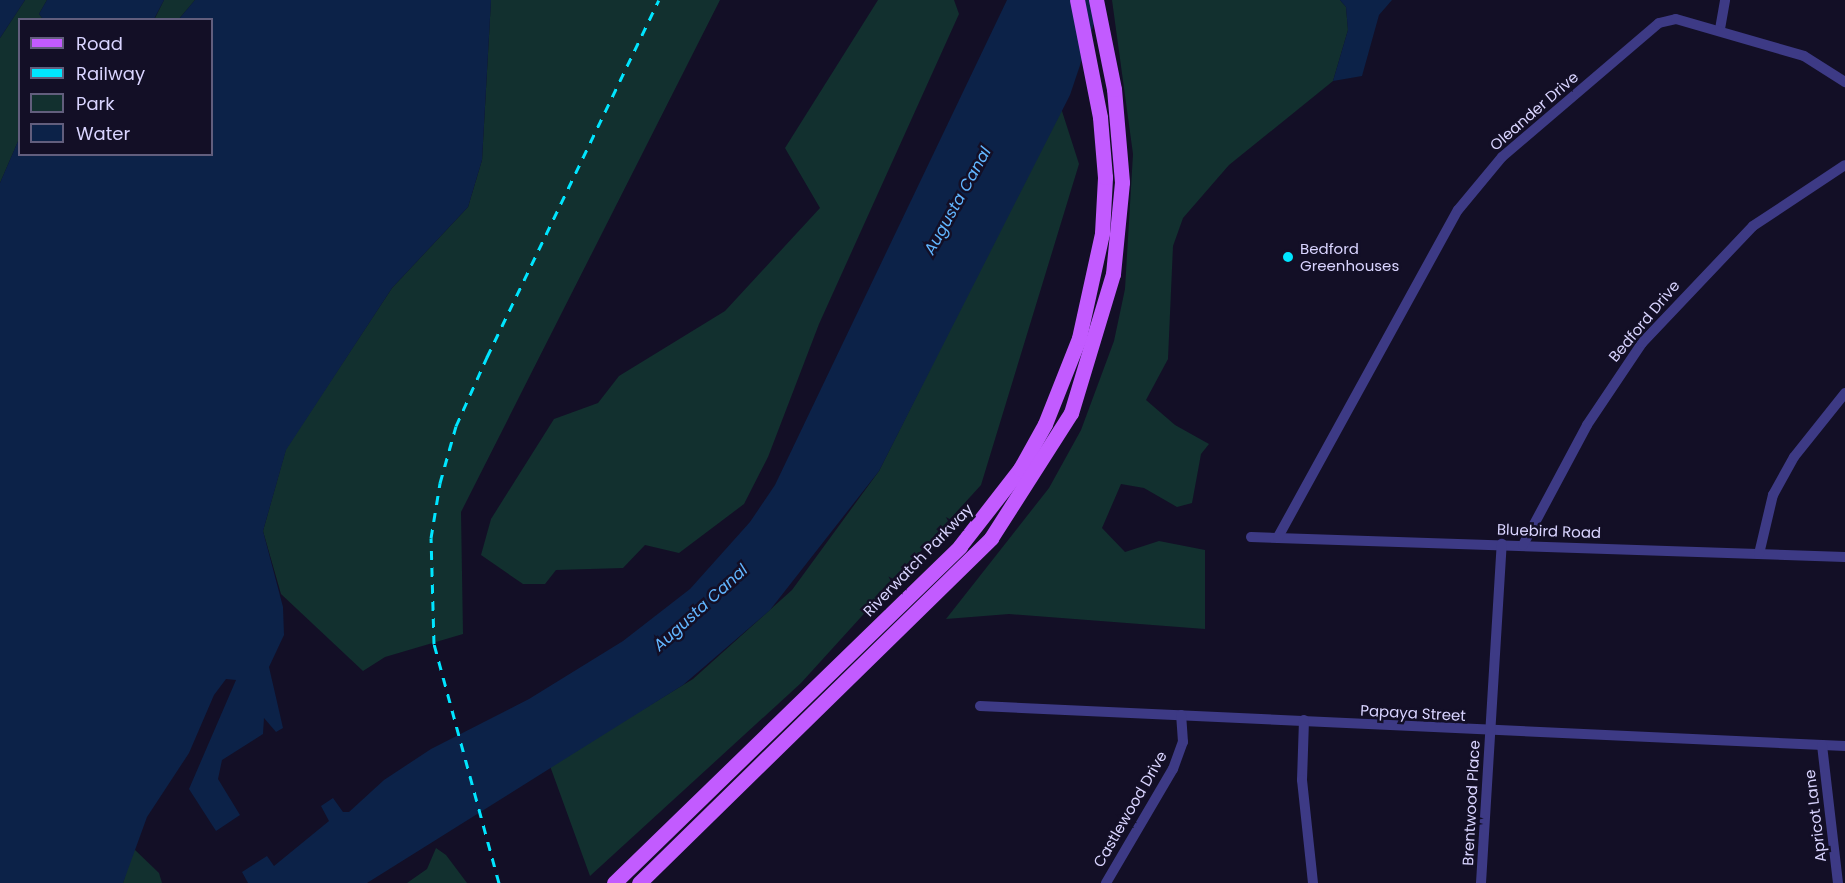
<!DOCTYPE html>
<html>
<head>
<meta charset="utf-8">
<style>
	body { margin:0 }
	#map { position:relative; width:1845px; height:883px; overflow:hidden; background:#130f26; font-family:Poppins,sans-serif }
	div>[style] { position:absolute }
	.green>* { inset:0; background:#12302f }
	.water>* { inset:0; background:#0c2248 }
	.street>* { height:10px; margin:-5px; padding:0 5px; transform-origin:5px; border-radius:5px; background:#3d3a85 }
	.primary>* { height:15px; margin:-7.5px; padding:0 7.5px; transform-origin:7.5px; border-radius:7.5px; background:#c25bff }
	.rail>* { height:3px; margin-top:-1.5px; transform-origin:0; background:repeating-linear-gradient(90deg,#00e5ff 0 9px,transparent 0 17px) }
	.dots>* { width:16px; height:16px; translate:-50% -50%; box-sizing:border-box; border:3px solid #130f26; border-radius:50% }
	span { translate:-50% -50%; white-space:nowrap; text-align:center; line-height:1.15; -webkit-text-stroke:5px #130f26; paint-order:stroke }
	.street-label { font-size:15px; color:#d9d4ff }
	.poi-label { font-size:15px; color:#d9d4ff }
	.left { translate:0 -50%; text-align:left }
	.water-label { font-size:16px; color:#62b6ff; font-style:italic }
	.legend { position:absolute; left:18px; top:18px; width:195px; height:138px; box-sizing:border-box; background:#130f26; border:2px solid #625e7d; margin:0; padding:8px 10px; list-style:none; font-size:18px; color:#d9d4ff }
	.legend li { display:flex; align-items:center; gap:12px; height:30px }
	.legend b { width:30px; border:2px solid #625e7d }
</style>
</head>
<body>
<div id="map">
	<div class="green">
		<i style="clip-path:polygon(25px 0,47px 0,39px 14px,43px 19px,20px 20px,19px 139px,0 183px,0 38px)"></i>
		<i style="clip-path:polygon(164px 0,195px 0,179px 19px,154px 20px)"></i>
		<i style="clip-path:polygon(491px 0,720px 0,461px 512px,463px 634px,385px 657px,363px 671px,281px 594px,263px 531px,286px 449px,392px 288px,468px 207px,482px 160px)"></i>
		<i style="clip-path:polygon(878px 0,954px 0,959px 14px,819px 324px,768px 457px,744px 504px,679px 553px,645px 545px,623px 568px,556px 570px,545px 584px,523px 584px,481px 555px,491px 519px,554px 419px,598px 403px,619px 376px,725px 311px,820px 208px,785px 148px)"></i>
		<i style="clip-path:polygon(1112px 0,1340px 0,1346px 7px,1348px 30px,1333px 81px,1229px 165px,1183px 218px,1173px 246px,1168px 359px,1146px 400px,1175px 425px,1209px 444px,1201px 454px,1192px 503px,1177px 507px,1144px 488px,1121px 484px,1102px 528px,1125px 552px,1159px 541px,1205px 550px,1205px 629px,1009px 614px,946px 619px,1049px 488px,1081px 430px,1114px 341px,1125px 289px,1133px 154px)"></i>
		<i style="clip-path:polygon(1061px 108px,1079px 164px,981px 485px,801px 683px,590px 876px,550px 766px,693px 679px,792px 590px,879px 471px)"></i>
		<i style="clip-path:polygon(133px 848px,159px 873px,162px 883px,123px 883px)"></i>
		<i style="clip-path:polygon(436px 848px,446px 855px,467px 883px,407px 883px,427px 869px)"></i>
	</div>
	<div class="water">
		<i style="clip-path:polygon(0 0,25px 0,0 38px)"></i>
		<i style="clip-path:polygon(47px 0,164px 0,154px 19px,43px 19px,39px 14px)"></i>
		<i style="clip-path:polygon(195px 0,491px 0,482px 160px,468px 207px,392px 288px,286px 450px,263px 531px,283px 607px,284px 635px,269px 667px,283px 728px,276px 732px,264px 718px,263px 734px,222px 760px,218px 779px,240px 815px,216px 831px,189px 789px,236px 680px,226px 679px,214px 695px,189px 753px,147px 817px,123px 883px,0 883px,0 183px,19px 139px,20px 154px,212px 154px,212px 20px,179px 19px)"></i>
		<i style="clip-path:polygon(1007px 0,1102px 0,1070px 95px,879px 471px,770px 610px,683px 685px,367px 883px,248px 883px,242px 872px,267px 856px,274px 866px,329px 821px,321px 806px,333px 798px,343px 812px,349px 812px,384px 780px,431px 749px,529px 699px,623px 641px,690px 589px,750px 522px,775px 485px)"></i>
		<i style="clip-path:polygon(1340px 0,1392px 0,1379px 15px,1362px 76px,1333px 81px,1348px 30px,1346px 7px)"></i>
	</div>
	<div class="street">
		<i style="left:1720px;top:29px;width:29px;rotate:-80deg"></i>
		<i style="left:1251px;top:537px;width:594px;rotate:1.93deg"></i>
		<i style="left:1278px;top:537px;width:373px;rotate:-61.2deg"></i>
		<i style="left:1458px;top:210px;width:69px;rotate:-50.3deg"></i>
		<i style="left:1502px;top:157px;width:206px;rotate:-40.5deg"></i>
		<i style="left:1659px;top:23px;width:17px;rotate:-13deg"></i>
		<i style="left:1676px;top:19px;width:133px;rotate:16.1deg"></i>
		<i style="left:1804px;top:56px;width:49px;rotate:32.4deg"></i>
		<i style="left:1523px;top:545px;width:136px;rotate:-61.9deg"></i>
		<i style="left:1587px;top:425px;width:99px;rotate:-56.1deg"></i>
		<i style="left:1642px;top:343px;width:161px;rotate:-46.5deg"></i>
		<i style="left:1753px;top:226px;width:110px;rotate:-33.5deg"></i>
		<i style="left:1759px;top:554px;width:61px;rotate:-76.7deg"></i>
		<i style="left:1773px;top:495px;width:43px;rotate:-61.1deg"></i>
		<i style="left:1794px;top:457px;width:82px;rotate:-51.4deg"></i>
		<i style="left:980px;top:706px;width:866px;rotate:2.65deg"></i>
		<i style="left:1304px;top:720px;width:60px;rotate:91.9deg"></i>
		<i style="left:1302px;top:780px;width:104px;rotate:83.9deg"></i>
		<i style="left:1822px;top:745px;width:139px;rotate:83.4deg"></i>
		<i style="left:1106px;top:883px;width:132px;rotate:-59.6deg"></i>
		<i style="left:1173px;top:769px;width:29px;rotate:-70deg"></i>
		<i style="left:1183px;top:742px;width:27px;rotate:-94deg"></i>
		<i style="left:1481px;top:883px;width:340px;rotate:-86.5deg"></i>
	</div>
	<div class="primary">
		<i style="left:614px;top:883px;width:483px;rotate:-44.2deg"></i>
		<i style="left:960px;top:546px;width:98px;rotate:-52.1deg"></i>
		<i style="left:1020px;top:469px;width:51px;rotate:-60.9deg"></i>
		<i style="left:1045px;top:424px;width:92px;rotate:-68.4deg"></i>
		<i style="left:1079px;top:338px;width:107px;rotate:-77.6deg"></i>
		<i style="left:1102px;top:233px;width:56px;rotate:-86.9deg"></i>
		<i style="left:1105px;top:177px;width:60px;rotate:-94.8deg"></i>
		<i style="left:1100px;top:117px;width:119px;rotate:-101.1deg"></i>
		<i style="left:639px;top:883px;width:493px;rotate:-44.4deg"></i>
		<i style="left:991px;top:538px;width:148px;rotate:-57.4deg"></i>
		<i style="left:1071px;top:413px;width:145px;rotate:-73.2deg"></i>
		<i style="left:1113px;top:274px;width:92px;rotate:-84.4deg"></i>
		<i style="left:1122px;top:182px;width:93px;rotate:-94.9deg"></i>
		<i style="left:1114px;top:89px;width:91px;rotate:-101.4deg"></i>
	</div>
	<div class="rail">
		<i style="left:499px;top:883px;width:248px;rotate:-105.2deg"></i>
		<i style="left:434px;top:644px;width:106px;rotate:-91.6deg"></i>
		<i style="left:431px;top:538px;width:56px;rotate:-80.7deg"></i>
		<i style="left:440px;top:483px;width:59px;rotate:-74.3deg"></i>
		<i style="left:456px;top:426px;width:76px;rotate:-65.8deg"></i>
		<i style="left:487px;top:357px;width:396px;rotate:-64.3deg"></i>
	</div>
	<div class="dots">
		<i style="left:1288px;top:257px;background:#00e5ff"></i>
	</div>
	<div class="street-label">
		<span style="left:1534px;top:111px;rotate:-41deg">Oleander Drive</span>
		<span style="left:1644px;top:321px;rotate:-50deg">Bedford Drive</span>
		<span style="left:1549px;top:531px;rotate:2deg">Bluebird Road</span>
		<span style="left:918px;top:560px;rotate:-46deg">Riverwatch Parkway</span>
		<span style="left:1413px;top:713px;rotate:3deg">Papaya Street</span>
		<span style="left:1471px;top:803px;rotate:-87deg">Brentwood Place</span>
		<span style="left:1130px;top:809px;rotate:-60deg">Castlewood Drive</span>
		<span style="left:1815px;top:816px;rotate:-97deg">Apricot Lane</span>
	</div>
	<div class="poi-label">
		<span class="left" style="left:1300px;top:257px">Bedford<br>Greenhouses</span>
	</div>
	<div class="water-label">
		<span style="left:958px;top:201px;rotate:-61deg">Augusta Canal</span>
		<span style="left:701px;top:608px;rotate:-42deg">Augusta Canal</span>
	</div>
	<ul class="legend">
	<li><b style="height:8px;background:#c25bff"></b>Road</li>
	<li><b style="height:8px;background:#00e5ff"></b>Railway</li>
	<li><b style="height:16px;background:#12302f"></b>Park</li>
	<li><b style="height:16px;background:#0c2248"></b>Water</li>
	</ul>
</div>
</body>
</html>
